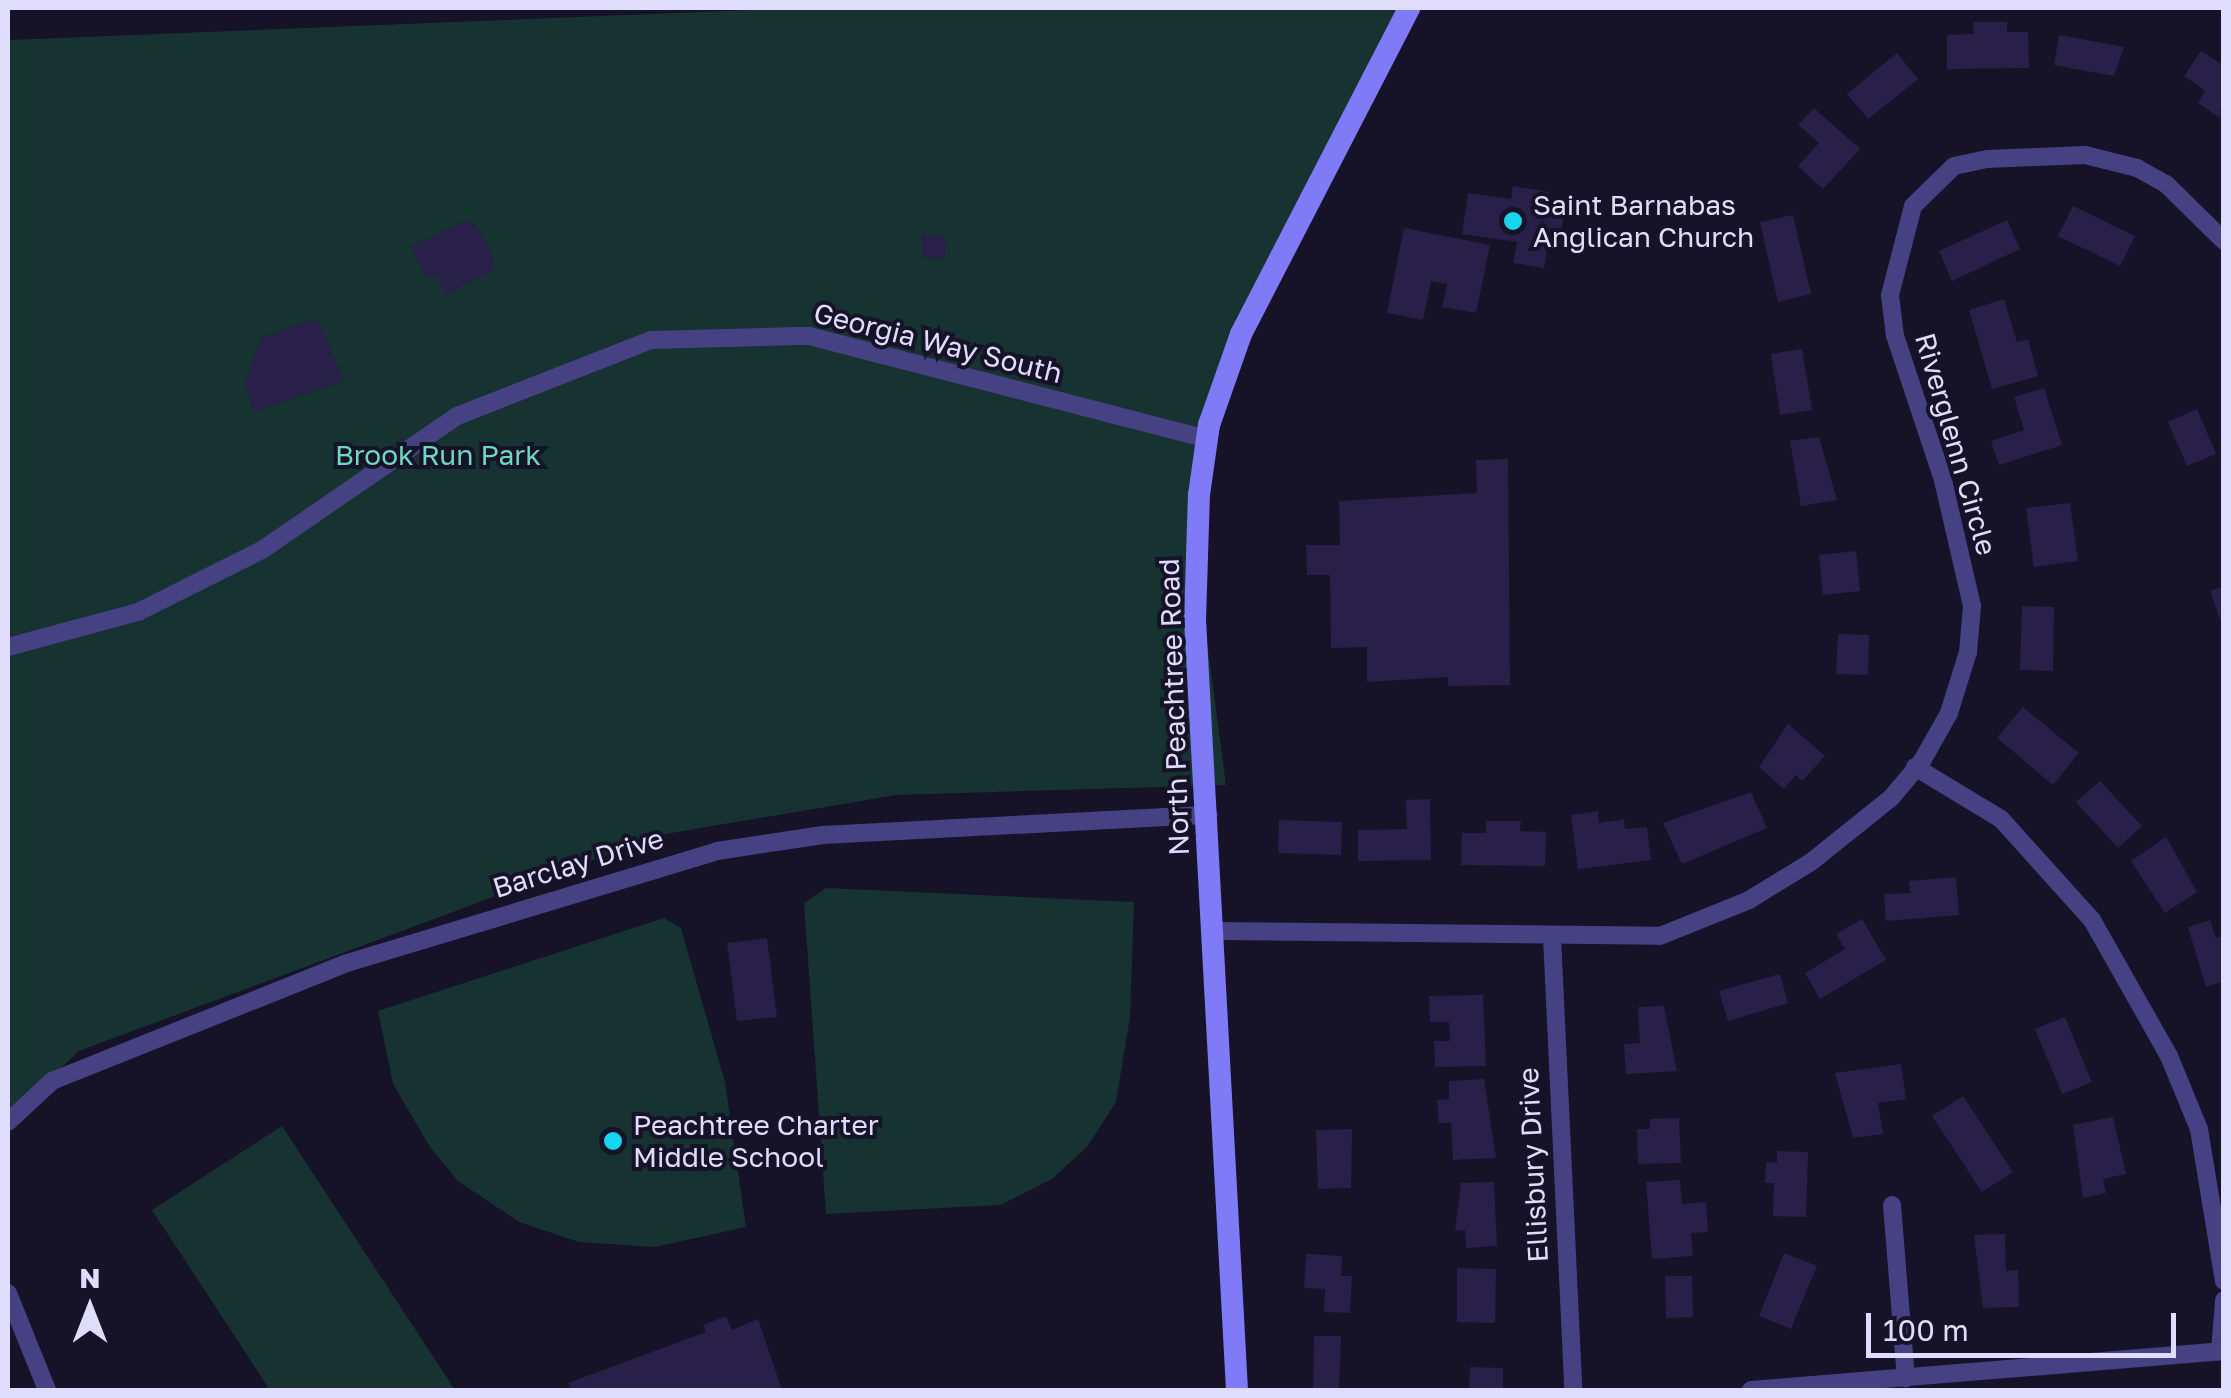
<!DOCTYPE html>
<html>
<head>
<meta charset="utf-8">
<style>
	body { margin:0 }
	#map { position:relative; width:2231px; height:1398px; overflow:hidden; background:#161228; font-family:"Golos Text",sans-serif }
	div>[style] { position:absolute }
	.green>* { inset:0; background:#163231 }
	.building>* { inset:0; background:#282048 }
	.street>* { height:18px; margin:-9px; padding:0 9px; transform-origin:9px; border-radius:9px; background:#454183 }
	.secondary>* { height:22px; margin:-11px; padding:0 11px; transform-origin:11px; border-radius:11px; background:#7f7af5 }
	.dots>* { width:28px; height:28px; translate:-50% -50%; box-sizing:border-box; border:5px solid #161228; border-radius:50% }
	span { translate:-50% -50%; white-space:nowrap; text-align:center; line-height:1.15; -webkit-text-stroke:8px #161228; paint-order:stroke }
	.poi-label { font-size:28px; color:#e0dcfc }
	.left { translate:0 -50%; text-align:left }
	.street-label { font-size:28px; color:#e0dcfc }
	.park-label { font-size:28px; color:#6cd8bf }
	.frame { position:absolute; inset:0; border:10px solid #e0dcfc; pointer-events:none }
	.north { position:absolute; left:40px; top:1258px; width:100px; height:100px; -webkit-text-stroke:8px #161228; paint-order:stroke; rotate:0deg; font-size:28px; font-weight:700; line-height:40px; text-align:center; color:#e0dcfc }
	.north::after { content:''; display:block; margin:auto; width:35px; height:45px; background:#e0dcfc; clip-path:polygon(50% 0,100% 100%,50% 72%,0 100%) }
	.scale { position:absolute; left:1866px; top:1313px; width:310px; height:45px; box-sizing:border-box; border:5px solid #e0dcfc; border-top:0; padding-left:12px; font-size:30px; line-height:35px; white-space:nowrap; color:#e0dcfc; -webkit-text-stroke:8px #161228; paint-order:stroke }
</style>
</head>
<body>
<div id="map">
	<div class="green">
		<i style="clip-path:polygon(798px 8px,1408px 8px,1284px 248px,1207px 439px,1192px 528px,1226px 785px,896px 795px,660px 835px,79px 1051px,8px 1119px,8px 40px)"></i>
		<i style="clip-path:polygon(826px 888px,1134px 902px,1130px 1017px,1116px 1102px,1087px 1147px,1052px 1179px,1001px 1205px,826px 1214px,804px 903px)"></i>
		<i style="clip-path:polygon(664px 918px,681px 928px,725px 1082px,746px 1227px,655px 1247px,579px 1242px,519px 1222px,458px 1181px,430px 1147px,393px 1084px,378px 1011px)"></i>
		<i style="clip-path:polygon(282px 1126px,455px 1390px,270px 1390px,152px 1210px)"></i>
	</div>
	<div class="building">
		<i style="clip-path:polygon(1973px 22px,2007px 22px,2007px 32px,2028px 32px,2029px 68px,1947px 69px,1947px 35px,1974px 34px)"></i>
		<i style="clip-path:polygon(2059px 35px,2124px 47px,2114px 76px,2054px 65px)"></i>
		<i style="clip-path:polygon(2201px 51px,2224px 66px,2220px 118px,2198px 103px,2205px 91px,2184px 76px)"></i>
		<i style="clip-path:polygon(1897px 53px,1918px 79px,1868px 119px,1847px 94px)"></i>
		<i style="clip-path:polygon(1814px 108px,1860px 149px,1823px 189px,1798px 166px,1819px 143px,1798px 125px)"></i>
		<i style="clip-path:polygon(1513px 186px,1549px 192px,1546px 206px,1565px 209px,1558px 250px,1547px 248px,1544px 268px,1513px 263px,1517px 242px,1462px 234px,1468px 193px,1511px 199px)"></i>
		<i style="clip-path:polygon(2073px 206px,2135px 236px,2120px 266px,2058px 236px)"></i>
		<i style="clip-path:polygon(1793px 215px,1811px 294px,1778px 302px,1760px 222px)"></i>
		<i style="clip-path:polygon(2007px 220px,2020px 249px,1952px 281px,1939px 251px)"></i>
		<i style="clip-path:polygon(465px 221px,477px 226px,494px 260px,490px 272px,446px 295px,436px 274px,427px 278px,411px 247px)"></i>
		<i style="clip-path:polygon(1404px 228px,1490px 245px,1476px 313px,1442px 307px,1447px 284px,1431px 281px,1423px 320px,1387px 313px)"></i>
		<i style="clip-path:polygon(922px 235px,946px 236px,945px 259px,922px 258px)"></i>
		<i style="clip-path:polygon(2004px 299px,2017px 342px,2028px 339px,2038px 376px,1992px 389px,1969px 310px)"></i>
		<i style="clip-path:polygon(317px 319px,344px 380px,254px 412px,244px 384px,261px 338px)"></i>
		<i style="clip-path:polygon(1802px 349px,1812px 410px,1780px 415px,1771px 354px)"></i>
		<i style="clip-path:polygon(2044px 388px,2062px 445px,1999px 465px,1991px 441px,2024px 430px,2014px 397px)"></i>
		<i style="clip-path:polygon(2197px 409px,2216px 454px,2187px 466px,2168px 422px)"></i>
		<i style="clip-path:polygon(1819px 437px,1837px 500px,1801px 506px,1790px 441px)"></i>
		<i style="clip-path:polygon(1508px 459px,1510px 685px,1448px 686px,1448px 677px,1367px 682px,1367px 647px,1331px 648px,1330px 575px,1307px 575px,1306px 545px,1340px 545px,1339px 501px,1477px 493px,1476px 460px)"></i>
		<i style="clip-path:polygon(2070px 503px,2078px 561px,2034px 567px,2026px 508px)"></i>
		<i style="clip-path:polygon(1856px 551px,1860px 591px,1823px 595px,1819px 555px)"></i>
		<i style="clip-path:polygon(2224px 586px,2224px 628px,2223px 628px,2210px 591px)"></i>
		<i style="clip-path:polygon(2022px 606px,2054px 607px,2053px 671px,2020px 670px)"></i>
		<i style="clip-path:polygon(1838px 634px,1869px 635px,1868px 675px,1836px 674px)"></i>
		<i style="clip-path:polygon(2023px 707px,2079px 753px,2053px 785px,1997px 738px)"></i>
		<i style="clip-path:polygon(1788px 724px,1825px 756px,1802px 781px,1796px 775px,1784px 789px,1759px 767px)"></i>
		<i style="clip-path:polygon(2100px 781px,2142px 826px,2118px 848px,2076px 802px)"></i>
		<i style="clip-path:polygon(1751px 792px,1767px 828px,1682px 864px,1663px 823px)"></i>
		<i style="clip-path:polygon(1430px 799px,1431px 860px,1358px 861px,1358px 830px,1407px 829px,1406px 800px)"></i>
		<i style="clip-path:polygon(1598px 811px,1599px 823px,1624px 819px,1625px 829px,1647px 827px,1651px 860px,1578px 869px,1571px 815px)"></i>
		<i style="clip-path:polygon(1279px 820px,1342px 822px,1341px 855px,1278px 853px)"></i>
		<i style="clip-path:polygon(1486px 821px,1521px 821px,1520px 831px,1546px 832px,1545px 866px,1461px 865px,1462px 833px,1486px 833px)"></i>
		<i style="clip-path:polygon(2166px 837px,2197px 892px,2165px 913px,2131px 861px)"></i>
		<i style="clip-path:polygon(1956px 877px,1959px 915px,1886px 921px,1884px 894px,1910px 893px,1909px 881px)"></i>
		<i style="clip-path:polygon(1862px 919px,1886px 960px,1820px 999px,1805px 973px,1845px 949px,1836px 934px)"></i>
		<i style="clip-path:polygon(2210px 920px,2216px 938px,2224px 935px,2224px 981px,2206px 987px,2188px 927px)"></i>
		<i style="clip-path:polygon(767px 938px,777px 1017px,737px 1021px,727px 943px)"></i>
		<i style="clip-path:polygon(1780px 974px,1788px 1003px,1728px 1021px,1719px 991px)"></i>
		<i style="clip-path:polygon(1483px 995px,1486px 1066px,1435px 1067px,1434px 1041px,1450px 1041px,1449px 1022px,1430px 1022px,1429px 996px)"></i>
		<i style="clip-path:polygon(1664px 1006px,1677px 1071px,1626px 1074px,1624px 1044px,1640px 1043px,1638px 1007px)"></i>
		<i style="clip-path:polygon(2065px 1017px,2092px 1082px,2062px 1094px,2035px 1029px)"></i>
		<i style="clip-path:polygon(1901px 1064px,1906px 1099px,1878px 1103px,1883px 1134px,1853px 1138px,1835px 1073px)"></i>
		<i style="clip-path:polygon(1484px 1079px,1496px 1158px,1453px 1160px,1451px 1123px,1439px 1123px,1437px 1100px,1449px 1099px,1449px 1081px)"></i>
		<i style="clip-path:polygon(1963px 1096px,2013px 1172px,1982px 1192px,1932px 1116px)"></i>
		<i style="clip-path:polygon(2113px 1117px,2126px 1174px,2103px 1179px,2106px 1193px,2083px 1198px,2073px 1125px)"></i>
		<i style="clip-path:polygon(1679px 1118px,1681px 1163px,1638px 1164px,1637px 1129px,1650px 1129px,1650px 1119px)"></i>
		<i style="clip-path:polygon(1352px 1129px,1351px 1188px,1318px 1189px,1316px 1130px)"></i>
		<i style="clip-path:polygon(1777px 1151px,1808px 1152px,1806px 1217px,1773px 1216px,1774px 1183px,1765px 1183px,1766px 1162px,1777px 1163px)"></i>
		<i style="clip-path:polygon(1680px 1180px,1682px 1204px,1706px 1202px,1708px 1232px,1691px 1233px,1693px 1256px,1652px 1259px,1646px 1182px)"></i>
		<i style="clip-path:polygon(1494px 1182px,1497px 1246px,1466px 1248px,1465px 1230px,1455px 1231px,1461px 1183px)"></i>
		<i style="clip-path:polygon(2005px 1234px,2006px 1271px,2018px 1270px,2019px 1307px,1983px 1308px,1974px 1235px)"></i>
		<i style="clip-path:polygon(1784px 1253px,1817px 1266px,1791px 1329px,1759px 1316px)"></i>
		<i style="clip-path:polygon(1306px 1254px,1342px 1256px,1341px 1276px,1352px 1276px,1350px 1313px,1324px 1312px,1325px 1289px,1304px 1288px)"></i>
		<i style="clip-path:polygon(1457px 1268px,1496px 1269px,1495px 1323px,1457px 1322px)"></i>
		<i style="clip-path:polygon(1665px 1276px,1692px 1276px,1693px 1317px,1666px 1318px)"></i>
		<i style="clip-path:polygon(726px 1316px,732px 1330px,758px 1319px,782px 1390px,571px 1390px,568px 1383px,706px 1332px,703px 1325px)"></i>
		<i style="clip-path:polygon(1314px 1336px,1341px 1336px,1339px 1390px,1313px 1390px)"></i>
		<i style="clip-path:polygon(1470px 1367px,1503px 1368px,1503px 1390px,1469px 1390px)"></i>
	</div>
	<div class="street">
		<i style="left:8px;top:647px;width:135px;rotate:-15.1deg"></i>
		<i style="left:138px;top:612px;width:139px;rotate:-26.6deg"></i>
		<i style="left:262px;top:550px;width:237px;rotate:-34.5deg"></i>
		<i style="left:457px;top:416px;width:208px;rotate:-21.4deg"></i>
		<i style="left:651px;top:340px;width:158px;rotate:-1.5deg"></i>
		<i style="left:809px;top:336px;width:411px;rotate:14.5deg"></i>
		<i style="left:1915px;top:767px;width:100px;rotate:31.2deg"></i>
		<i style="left:2001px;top:819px;width:136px;rotate:48deg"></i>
		<i style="left:2092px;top:920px;width:156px;rotate:60.5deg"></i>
		<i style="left:2169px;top:1056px;width:79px;rotate:67.7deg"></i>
		<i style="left:2199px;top:1129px;width:154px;rotate:80.7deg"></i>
		<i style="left:1214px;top:931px;width:446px;rotate:0.6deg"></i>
		<i style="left:1660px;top:936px;width:96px;rotate:-22deg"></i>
		<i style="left:1749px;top:900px;width:73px;rotate:-31.5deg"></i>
		<i style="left:1811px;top:862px;width:102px;rotate:-38.7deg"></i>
		<i style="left:1891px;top:798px;width:48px;rotate:-50deg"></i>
		<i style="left:1922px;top:761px;width:55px;rotate:-60.6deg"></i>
		<i style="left:1949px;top:713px;width:64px;rotate:-72.7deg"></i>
		<i style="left:1968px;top:652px;width:46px;rotate:-85deg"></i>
		<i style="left:1972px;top:606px;width:129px;rotate:-103deg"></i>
		<i style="left:1943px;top:480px;width:152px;rotate:-108.4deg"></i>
		<i style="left:1895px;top:336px;width:41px;rotate:-97deg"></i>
		<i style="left:1890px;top:295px;width:92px;rotate:-75.5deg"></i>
		<i style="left:1913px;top:206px;width:57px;rotate:-44.3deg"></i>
		<i style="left:1954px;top:166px;width:34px;rotate:-12deg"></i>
		<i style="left:1987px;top:159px;width:98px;rotate:-2.3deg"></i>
		<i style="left:2085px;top:155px;width:54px;rotate:14deg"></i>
		<i style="left:2137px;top:168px;width:33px;rotate:29deg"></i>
		<i style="left:2166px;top:184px;width:81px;rotate:44.5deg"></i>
		<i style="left:1552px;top:937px;width:453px;rotate:87.3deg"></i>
		<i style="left:8px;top:1122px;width:60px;rotate:-43deg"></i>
		<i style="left:52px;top:1081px;width:318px;rotate:-21.8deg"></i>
		<i style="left:347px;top:963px;width:387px;rotate:-16.8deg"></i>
		<i style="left:717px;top:851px;width:107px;rotate:-8.6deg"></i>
		<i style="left:823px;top:835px;width:386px;rotate:-3deg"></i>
		<i style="left:1892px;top:1205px;width:174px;rotate:85.4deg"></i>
		<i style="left:8px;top:1293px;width:105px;rotate:68.1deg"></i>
		<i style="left:2220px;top:1351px;width:51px;rotate:-85.5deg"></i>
		<i style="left:1751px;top:1390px;width:475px;rotate:-4.7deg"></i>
	</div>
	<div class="secondary">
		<i style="left:1237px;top:1390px;width:771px;rotate:-93.12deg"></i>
		<i style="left:1195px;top:620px;width:125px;rotate:-88.2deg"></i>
		<i style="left:1199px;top:495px;width:71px;rotate:-81.9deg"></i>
		<i style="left:1209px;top:425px;width:96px;rotate:-70.6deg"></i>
		<i style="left:1241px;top:334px;width:367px;rotate:-62.7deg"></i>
	</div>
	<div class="dots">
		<i style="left:1513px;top:221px;background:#16d5ee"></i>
		<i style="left:613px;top:1141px;background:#16d5ee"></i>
	</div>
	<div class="poi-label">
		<span class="left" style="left:1533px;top:221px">Saint Barnabas<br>Anglican Church</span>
		<span class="left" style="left:633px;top:1141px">Peachtree Charter<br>Middle School</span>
	</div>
	<div class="street-label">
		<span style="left:938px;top:343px;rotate:14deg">Georgia Way South</span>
		<span style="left:1956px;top:444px;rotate:74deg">Riverglenn Circle</span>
		<span style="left:1174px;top:707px;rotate:-92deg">North Peachtree Road</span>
		<span style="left:578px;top:863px;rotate:-17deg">Barclay Drive</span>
		<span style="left:1533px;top:1165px;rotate:-93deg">Ellisbury Drive</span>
	</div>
	<div class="park-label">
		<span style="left:438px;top:455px">Brook Run Park</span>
	</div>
	<div class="frame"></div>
	<div class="north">N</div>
	<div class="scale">100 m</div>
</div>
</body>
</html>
